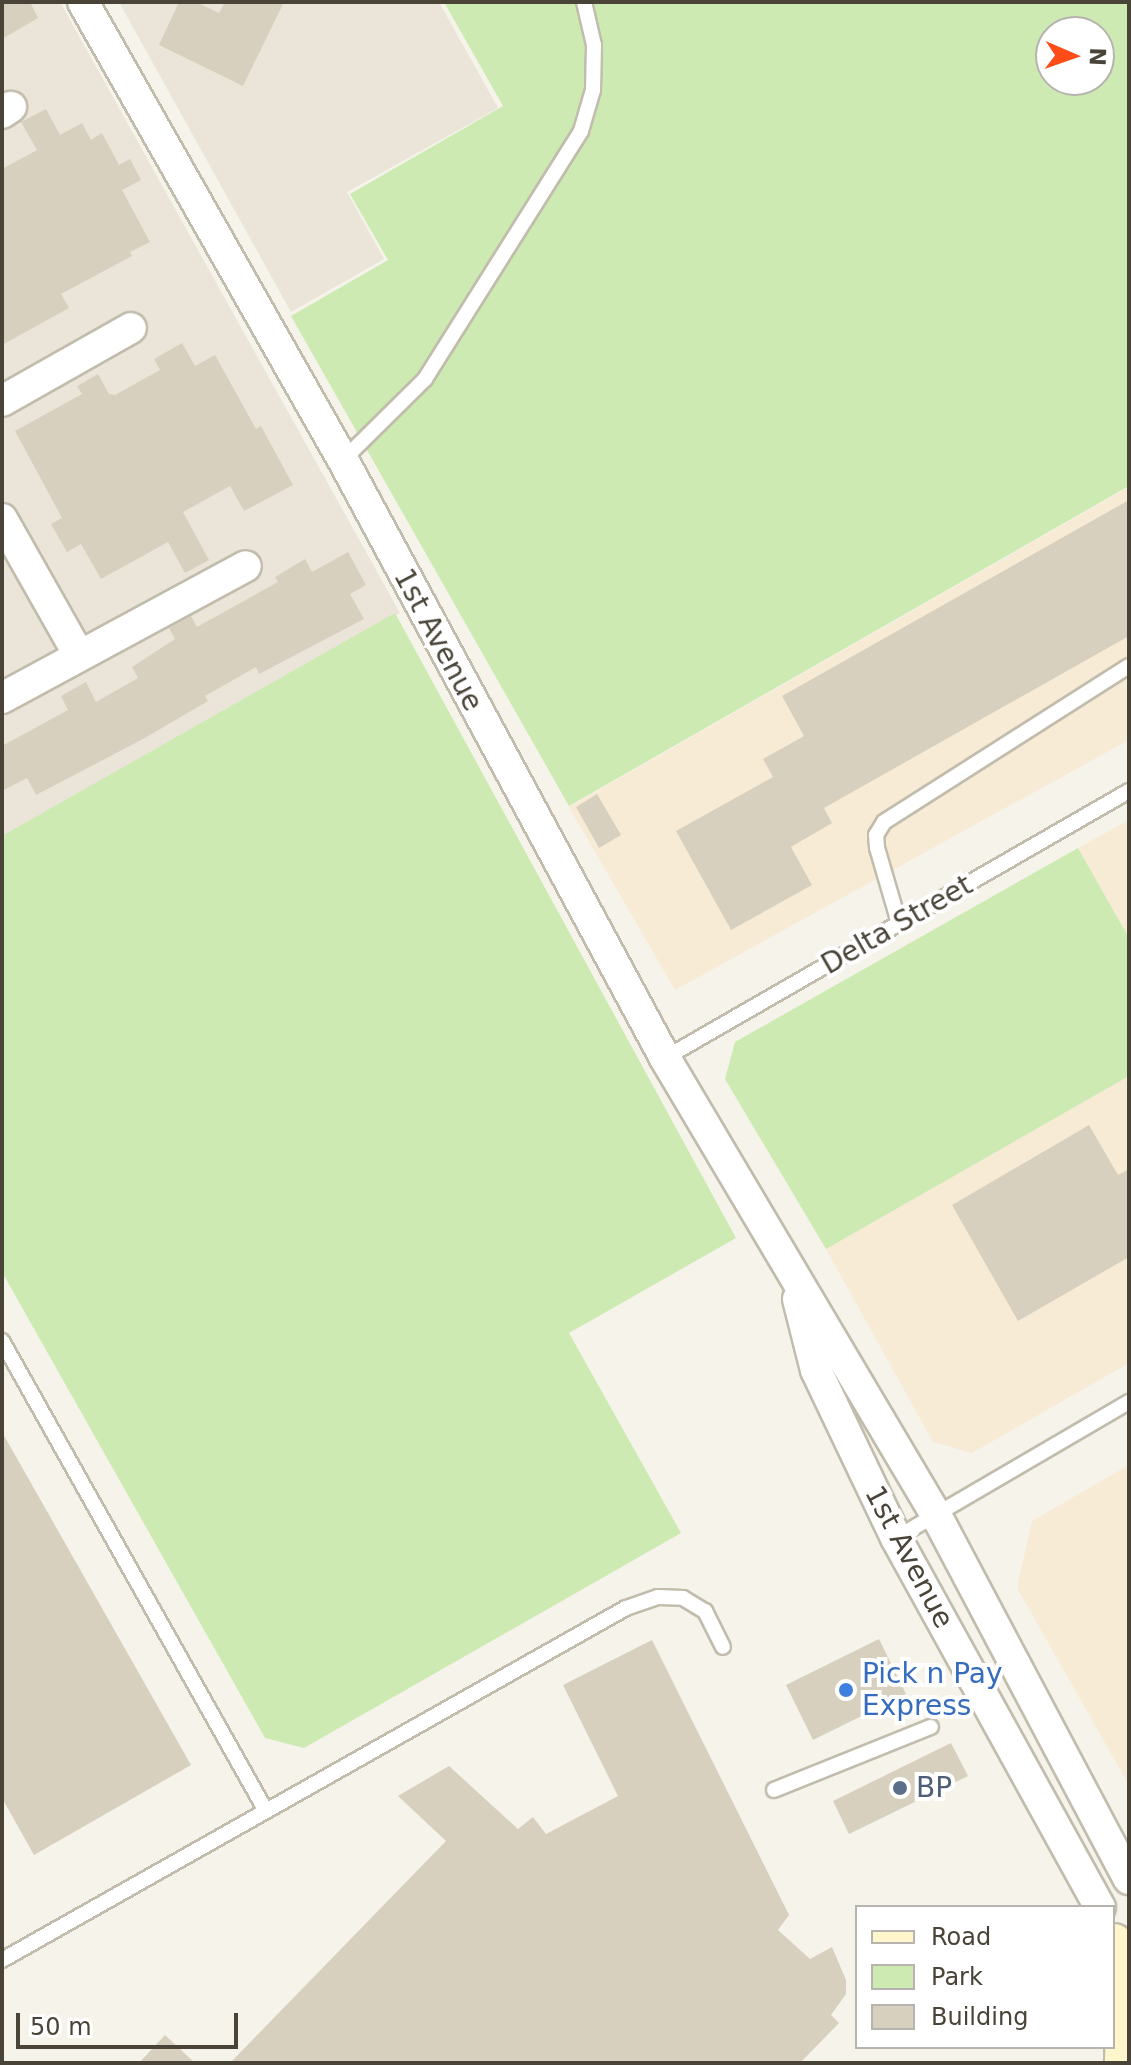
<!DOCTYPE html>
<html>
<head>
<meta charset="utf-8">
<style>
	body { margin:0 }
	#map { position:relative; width:1131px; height:2065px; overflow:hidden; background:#f5f3ea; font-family:"DejaVu Sans",sans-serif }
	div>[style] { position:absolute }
	.residential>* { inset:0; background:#eae5d8 }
	.commercial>* { inset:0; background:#f7ebd6 }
	.green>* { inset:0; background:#cdeab2 }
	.building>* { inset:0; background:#d8d0bf }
	.roads { filter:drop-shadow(2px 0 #c1bcac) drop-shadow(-2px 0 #c1bcac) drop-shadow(0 2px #c1bcac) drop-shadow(0 -2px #c1bcac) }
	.lane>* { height:14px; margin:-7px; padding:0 7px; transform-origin:7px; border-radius:7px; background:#fff }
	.street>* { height:30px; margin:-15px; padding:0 15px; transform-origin:15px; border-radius:15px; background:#fff }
	.secondary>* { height:42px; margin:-21px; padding:0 21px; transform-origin:21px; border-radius:21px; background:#fff6cb }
	.dots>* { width:22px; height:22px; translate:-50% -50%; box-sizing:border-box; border:4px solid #fff; border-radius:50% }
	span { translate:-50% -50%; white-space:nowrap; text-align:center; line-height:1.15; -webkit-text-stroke:8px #fff; paint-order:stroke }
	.street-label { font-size:28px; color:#4a4438 }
	.shop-label { font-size:28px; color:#366cbe }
	.left { translate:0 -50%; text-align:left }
	.service-label { font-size:28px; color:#4e5e75 }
	.frame { position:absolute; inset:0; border:4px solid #4a4438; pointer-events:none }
	.legend { position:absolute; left:855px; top:1905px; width:260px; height:144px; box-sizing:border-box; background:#fff; border:2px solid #b7b4af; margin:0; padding:10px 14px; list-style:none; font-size:24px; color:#4a4438 }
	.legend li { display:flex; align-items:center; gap:16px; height:40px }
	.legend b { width:40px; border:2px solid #b7b4af }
	.north { position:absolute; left:1035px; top:16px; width:80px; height:80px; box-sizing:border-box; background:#fff; border:2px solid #b7b4af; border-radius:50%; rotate:92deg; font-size:22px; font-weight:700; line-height:32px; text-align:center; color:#4a4438 }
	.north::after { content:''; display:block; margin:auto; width:28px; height:36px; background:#ff4c18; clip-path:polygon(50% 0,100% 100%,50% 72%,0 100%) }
	.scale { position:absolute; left:16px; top:2013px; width:222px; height:36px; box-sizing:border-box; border:4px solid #4a4438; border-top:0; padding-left:10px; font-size:24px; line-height:28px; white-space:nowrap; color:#4a4438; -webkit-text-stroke:6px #fff; paint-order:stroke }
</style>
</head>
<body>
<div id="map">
	<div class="residential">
		<i style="clip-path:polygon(2px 2px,60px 2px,400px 613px,2px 837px)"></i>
		<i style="clip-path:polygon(119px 2px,439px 2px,498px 108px,347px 192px,384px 259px,291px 312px)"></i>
	</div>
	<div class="commercial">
		<i style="clip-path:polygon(1129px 487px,1129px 740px,675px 990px,569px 807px)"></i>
		<i style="clip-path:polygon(1129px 820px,1129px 938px,1078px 848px)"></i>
		<i style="clip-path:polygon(1129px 1076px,1129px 1363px,972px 1453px,933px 1442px,826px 1249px)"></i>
		<i style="clip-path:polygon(1129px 1465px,1129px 1785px,1017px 1588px,1032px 1521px)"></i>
	</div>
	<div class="green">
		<i style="clip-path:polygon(evenodd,444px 2px,1129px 2px,1129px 486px,569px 806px,291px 316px,388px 260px,350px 194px,503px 106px,444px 2px,1051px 32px,1099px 32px,1099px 80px,1051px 80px,1051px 32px)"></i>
		<i style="clip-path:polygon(395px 613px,736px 1238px,569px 1333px,681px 1533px,304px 1748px,265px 1738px,2px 1272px,2px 836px)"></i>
		<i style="clip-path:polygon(1078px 848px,1129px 938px,1129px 1076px,826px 1249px,725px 1079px,735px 1042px)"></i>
	</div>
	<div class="building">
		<i style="clip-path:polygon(2px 2px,30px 2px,38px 18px,2px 39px)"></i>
		<i style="clip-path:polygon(179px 2px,196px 2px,219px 13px,225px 2px,284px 2px,243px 86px,159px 45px)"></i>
		<i style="clip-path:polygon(46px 109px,60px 135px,82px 123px,91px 140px,102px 133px,119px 165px,130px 159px,141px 180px,122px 190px,150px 242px,130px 252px,132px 256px,61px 294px,69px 308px,2px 345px,2px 169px,37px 150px,21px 122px)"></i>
		<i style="clip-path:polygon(182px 343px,195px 366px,215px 355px,256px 429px,261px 426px,293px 485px,244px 511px,230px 486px,183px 512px,209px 560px,185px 573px,168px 542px,101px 579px,81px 544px,67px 552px,51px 524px,62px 518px,15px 431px,82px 394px,77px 386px,98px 374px,109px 394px,115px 395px,160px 370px,154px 359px)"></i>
		<i style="clip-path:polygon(1129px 500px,1129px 636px,824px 808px,832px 823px,791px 847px,812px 885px,731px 930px,676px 831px,773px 777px,763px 759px,804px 736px,782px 696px)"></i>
		<i style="clip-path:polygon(348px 552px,366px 585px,350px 594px,364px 619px,259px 674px,256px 667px,205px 696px,208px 701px,143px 739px,36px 795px,27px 778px,2px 791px,2px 746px,68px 710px,61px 696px,86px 682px,96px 702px,138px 678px,132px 667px,175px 639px,169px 628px,191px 616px,197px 627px,278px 582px,275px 577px,305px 559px,312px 572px)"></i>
		<i style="clip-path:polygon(597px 794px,621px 835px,599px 848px,576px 807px)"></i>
		<i style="clip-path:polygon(1089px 1125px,1118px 1175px,1129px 1169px,1129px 1257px,1018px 1321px,952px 1205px)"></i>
		<i style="clip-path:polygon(2px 1432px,191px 1765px,34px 1855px,2px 1798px)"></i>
		<i style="clip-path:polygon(879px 1639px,906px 1694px,813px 1740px,786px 1685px)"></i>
		<i style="clip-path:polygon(652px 1640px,789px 1915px,778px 1930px,810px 1959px,832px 1947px,846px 1980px,846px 1994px,831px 2015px,839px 2023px,800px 2063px,230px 2063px,446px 1841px,398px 1796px,449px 1766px,518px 1829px,533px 1817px,546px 1834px,618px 1796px,563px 1685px)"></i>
		<i style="clip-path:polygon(951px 1743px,968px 1776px,849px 1834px,833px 1801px)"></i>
		<i style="clip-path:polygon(165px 2035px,195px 2063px,139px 2063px)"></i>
	</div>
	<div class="roads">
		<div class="lane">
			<i style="left:343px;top:460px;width:115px;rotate:-44.6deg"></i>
			<i style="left:425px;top:379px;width:293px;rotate:-57.8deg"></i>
			<i style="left:581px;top:131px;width:43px;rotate:-73.7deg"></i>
			<i style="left:593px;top:90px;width:45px;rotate:-88.7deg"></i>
			<i style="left:594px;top:45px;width:44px;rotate:-103.1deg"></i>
			<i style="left:899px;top:923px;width:78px;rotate:-106.3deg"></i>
			<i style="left:877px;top:848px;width:13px;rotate:-94deg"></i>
			<i style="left:876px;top:835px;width:15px;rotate:-58deg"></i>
			<i style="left:884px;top:822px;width:290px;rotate:-32.5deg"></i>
			<i style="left:665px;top:1058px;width:535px;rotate:-29.92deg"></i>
			<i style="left:2px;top:1341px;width:539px;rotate:60.68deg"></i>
			<i style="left:896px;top:1538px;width:270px;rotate:-30.3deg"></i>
			<i style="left:774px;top:1790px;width:169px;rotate:-21.9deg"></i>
			<i style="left:2px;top:1960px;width:716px;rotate:-29.43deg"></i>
			<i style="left:626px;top:1608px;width:34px;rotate:-19deg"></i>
			<i style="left:658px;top:1597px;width:25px;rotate:2deg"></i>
			<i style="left:683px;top:1598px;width:26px;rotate:31deg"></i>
			<i style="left:705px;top:1611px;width:40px;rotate:63.4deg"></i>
		</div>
		<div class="street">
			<i style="left:83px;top:2px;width:527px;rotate:60.42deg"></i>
			<i style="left:343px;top:460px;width:679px;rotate:61.7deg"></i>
			<i style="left:665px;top:1058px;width:531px;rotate:59.33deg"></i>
			<i style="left:936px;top:1515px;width:412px;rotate:62.1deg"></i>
			<i style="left:2px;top:113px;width:11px;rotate:-34deg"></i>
			<i style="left:2px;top:401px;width:148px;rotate:-29.5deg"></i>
			<i style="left:2px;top:519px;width:156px;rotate:60.5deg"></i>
			<i style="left:2px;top:698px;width:277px;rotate:-28.4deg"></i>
			<i style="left:798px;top:1299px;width:73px;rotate:75.8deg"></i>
			<i style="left:816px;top:1370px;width:186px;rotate:64.5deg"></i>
			<i style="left:896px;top:1538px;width:422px;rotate:61.1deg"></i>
		</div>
		<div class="secondary">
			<i style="left:1113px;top:1945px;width:87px;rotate:80.8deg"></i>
			<i style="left:1127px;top:2031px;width:32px;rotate:92deg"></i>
		</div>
	</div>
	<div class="dots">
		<i style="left:846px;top:1690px;background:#3f7fe0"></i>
		<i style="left:900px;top:1788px;background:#5c6f8a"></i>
	</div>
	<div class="street-label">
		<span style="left:438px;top:640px;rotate:62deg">1st Avenue</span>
		<span style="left:897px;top:925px;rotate:-30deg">Delta Street</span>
		<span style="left:909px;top:1557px;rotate:62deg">1st Avenue</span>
	</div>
	<div class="shop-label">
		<span class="left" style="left:862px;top:1690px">Pick n Pay<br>Express</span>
	</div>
	<div class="service-label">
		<span class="left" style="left:916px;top:1788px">BP</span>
	</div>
	<div class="frame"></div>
	<ul class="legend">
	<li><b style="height:10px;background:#fff6cb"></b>Road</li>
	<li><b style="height:22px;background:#cdeab2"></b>Park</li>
	<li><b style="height:22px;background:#d8d0bf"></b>Building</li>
	</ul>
	<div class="north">N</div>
	<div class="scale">50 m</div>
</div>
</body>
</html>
